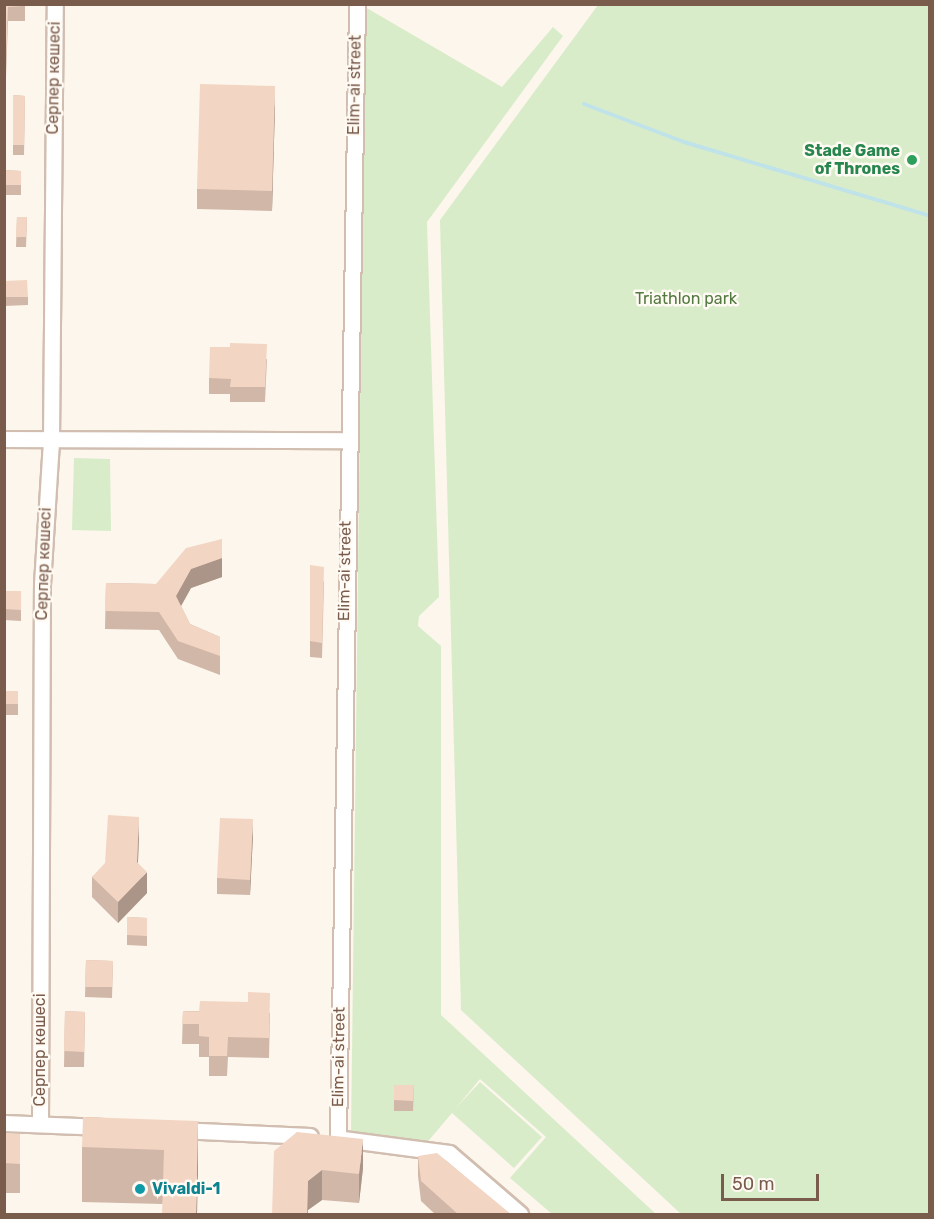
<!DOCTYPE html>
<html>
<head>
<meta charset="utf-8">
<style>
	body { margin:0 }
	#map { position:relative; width:934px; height:1219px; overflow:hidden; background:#fdf6ec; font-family:Rubik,sans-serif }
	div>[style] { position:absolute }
	.green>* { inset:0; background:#d8ecc9 }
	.stream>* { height:4px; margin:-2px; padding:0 2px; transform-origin:2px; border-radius:2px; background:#bfe3e8 }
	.roads { filter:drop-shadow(2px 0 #d1beb0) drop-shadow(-2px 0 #d1beb0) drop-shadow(0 2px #d1beb0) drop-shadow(0 -2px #d1beb0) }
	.street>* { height:15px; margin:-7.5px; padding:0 7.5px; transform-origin:7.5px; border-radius:7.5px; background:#fff }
	.wall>* { inset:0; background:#d1b7a8 }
	.shaded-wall>* { inset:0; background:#aa9588 }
	.building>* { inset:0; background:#f3d5c3 }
	.dots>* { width:16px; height:16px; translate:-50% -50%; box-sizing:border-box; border:3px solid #fffaf3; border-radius:50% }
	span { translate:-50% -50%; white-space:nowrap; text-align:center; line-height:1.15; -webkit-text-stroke:5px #fffaf3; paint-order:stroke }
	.street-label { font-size:16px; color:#7a5c4d }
	.leisure-label { font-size:16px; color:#27864d; font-weight:700 }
	.right { translate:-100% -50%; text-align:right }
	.park-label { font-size:16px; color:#537a41 }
	.culture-label { font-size:16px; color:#0d838f; font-weight:700 }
	.left { translate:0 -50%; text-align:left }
	.frame { position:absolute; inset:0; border:6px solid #7a5c4d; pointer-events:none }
	.scale { position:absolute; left:721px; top:1174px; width:98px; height:27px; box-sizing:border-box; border:3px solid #7a5c4d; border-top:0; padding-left:8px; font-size:18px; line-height:21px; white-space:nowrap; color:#7a5c4d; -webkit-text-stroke:4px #fffaf3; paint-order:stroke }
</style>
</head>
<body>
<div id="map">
	<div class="green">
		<i style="clip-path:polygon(598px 5px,929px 5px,929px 1214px,681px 1214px,461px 1010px,440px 220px)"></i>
		<i style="clip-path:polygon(365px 7px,502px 87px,553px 27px,563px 36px,427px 222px,439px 597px,419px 616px,418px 626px,441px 646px,441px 1015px,656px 1214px,552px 1214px,510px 1178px,546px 1137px,480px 1079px,456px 1108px,480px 1082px,542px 1137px,514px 1168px,452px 1113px,424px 1146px,351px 1134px)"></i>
		<i style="clip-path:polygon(74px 458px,110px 459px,111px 531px,72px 530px)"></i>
	</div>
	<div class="stream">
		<i style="left:584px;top:104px;width:107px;rotate:20.8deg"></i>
		<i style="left:684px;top:142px;width:257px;rotate:16.7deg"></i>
	</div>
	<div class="roads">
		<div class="street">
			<i style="left:4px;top:439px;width:343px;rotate:0.2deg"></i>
			<i style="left:4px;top:1123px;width:99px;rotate:2.3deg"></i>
			<i style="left:40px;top:1124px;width:540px;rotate:-89.79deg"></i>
			<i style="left:42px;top:584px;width:144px;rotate:-86.4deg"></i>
			<i style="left:51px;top:440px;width:436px;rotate:-89.5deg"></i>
			<i style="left:178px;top:1130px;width:132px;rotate:2.6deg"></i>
			<i style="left:338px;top:1138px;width:1134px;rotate:-89.04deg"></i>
			<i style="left:343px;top:1139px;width:107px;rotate:7.5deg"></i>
			<i style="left:449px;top:1153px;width:94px;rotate:40.7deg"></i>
		</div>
	</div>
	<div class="wall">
		<i style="clip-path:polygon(4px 4px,25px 4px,25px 21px,8px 21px,6px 78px,4px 78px)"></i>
		<i style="clip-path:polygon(13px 95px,25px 96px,24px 155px,13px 155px)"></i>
		<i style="clip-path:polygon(275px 106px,272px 211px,197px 209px,197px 189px)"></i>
		<i style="clip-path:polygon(4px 170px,21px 171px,21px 195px,4px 195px)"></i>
		<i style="clip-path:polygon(17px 217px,27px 217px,26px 247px,16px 247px)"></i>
		<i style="clip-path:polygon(4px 281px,28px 297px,28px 305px,4px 306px)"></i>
		<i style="clip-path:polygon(267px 359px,265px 402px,230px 402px,230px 394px,209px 394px,209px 378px)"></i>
		<i style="clip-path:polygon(222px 539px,222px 577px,191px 588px,181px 606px,190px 624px,220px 637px,220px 675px,178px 659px,159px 630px,105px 629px,106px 583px,156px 584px)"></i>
		<i style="clip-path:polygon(310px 565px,324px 582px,322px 658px,310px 657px)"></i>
		<i style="clip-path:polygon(4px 591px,21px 610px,21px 621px,4px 620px)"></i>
		<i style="clip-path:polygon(4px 691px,18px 691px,18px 715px,4px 715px)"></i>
		<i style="clip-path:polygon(253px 835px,250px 895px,217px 894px,217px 878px)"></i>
		<i style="clip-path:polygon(139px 837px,138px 863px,147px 893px,118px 923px,92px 897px,92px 877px)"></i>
		<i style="clip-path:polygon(127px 917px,147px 918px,147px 946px,127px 945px)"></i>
		<i style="clip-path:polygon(86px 960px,113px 961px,112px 998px,85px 997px)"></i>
		<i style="clip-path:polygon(65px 1011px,85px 1012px,84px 1067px,64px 1067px)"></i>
		<i style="clip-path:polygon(183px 1011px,270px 1013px,269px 1058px,228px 1057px,227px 1076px,209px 1076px,209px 1057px,199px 1057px,199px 1044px,182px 1044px)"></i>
		<i style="clip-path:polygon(394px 1085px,414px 1085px,413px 1111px,394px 1111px)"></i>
		<i style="clip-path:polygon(198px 1121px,198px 1175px,162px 1204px,82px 1202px,82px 1147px)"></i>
		<i style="clip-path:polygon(297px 1132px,363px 1168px,359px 1203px,322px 1200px,308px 1210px,308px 1215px,272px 1215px)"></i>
		<i style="clip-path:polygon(4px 1133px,20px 1163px,20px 1193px,4px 1193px)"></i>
		<i style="clip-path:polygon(418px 1156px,512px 1215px,436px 1215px,421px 1201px,418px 1176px)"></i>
	</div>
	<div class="shaded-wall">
		<i style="clip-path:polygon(275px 86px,275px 106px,272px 211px,272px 191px)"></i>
		<i style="clip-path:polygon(222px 558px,222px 577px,191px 588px,176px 615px,176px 596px,191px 569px)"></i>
		<i style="clip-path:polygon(139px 817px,139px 837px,137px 883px,137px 862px)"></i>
		<i style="clip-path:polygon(253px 819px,253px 835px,250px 895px,250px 880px)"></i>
		<i style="clip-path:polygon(147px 872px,147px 893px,118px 923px,118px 902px)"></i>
		<i style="clip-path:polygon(198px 1121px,198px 1175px,197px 1215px,196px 1215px)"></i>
		<i style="clip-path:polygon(363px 1139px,363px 1168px,359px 1203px,359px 1174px)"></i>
		<i style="clip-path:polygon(322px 1170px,322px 1200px,308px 1210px,307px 1215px,308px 1181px)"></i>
	</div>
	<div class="building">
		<i style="clip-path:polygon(4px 4px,25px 4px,25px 6px,8px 7px,6px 64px,4px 64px)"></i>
		<i style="clip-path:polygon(200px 84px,275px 86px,272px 191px,197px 189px)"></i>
		<i style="clip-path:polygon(13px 95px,25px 96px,24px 145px,13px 145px)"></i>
		<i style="clip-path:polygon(4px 170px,21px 171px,21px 185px,4px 185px)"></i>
		<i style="clip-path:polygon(17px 217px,27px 217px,26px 237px,16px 237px)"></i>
		<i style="clip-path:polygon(27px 280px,28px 297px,4px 297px,4px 281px)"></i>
		<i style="clip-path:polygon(230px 343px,267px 344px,265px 387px,230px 387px,231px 379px,209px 378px,210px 347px,230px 347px)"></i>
		<i style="clip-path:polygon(222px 539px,222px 558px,191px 569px,176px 596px,190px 624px,220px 637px,220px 656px,178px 641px,159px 612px,105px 611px,106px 583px,156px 584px,186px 548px)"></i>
		<i style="clip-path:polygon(310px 565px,324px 567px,322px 643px,310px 641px)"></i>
		<i style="clip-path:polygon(4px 591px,21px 591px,21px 610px,4px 609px)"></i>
		<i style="clip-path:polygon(4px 691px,18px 691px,18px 704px,4px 704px)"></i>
		<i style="clip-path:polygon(108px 815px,139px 817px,137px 862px,147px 872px,118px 902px,92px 877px,105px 863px)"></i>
		<i style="clip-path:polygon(220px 818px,253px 819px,250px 880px,217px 878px)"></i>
		<i style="clip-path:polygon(127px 917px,147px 918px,147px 936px,127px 935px)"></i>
		<i style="clip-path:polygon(86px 960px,113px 961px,112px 987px,85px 987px)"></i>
		<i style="clip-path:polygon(248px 992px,270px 993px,269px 1038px,228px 1037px,227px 1056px,209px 1056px,209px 1037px,199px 1036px,199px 1024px,182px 1024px,183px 1011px,199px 1012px,200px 1001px,248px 1002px)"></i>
		<i style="clip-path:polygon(65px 1011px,85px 1012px,84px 1052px,64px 1051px)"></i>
		<i style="clip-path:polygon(394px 1085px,414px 1085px,413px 1101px,394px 1100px)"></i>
		<i style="clip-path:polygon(83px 1117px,198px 1121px,196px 1215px,162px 1215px,164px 1150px,82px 1147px)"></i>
		<i style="clip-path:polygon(297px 1132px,363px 1139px,359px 1174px,322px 1170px,308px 1181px,307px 1215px,272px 1215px,274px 1151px)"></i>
		<i style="clip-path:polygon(4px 1133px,20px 1134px,20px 1164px,4px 1163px)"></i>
		<i style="clip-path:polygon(437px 1153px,512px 1215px,459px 1215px,421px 1181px,418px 1156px)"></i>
	</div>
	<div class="dots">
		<i style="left:912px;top:160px;background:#2e9e5b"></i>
		<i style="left:140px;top:1189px;background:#0f9aa8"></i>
	</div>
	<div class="street-label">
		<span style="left:54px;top:78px;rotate:-89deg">Серпер көшесі</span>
		<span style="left:355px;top:85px;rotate:-89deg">Elim-ai street</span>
		<span style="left:44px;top:564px;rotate:-88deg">Серпер көшесі</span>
		<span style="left:345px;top:571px;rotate:-89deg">Elim-ai street</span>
		<span style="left:40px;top:1050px;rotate:-90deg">Серпер көшесі</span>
		<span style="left:339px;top:1057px;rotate:-89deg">Elim-ai street</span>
	</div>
	<div class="leisure-label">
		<span class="right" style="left:900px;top:160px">Stade Game<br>of Thrones</span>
	</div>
	<div class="park-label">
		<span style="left:686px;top:299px">Triathlon park</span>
	</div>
	<div class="culture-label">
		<span class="left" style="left:152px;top:1189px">Vivaldi-1</span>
	</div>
	<div class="frame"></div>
	<div class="scale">50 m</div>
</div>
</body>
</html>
